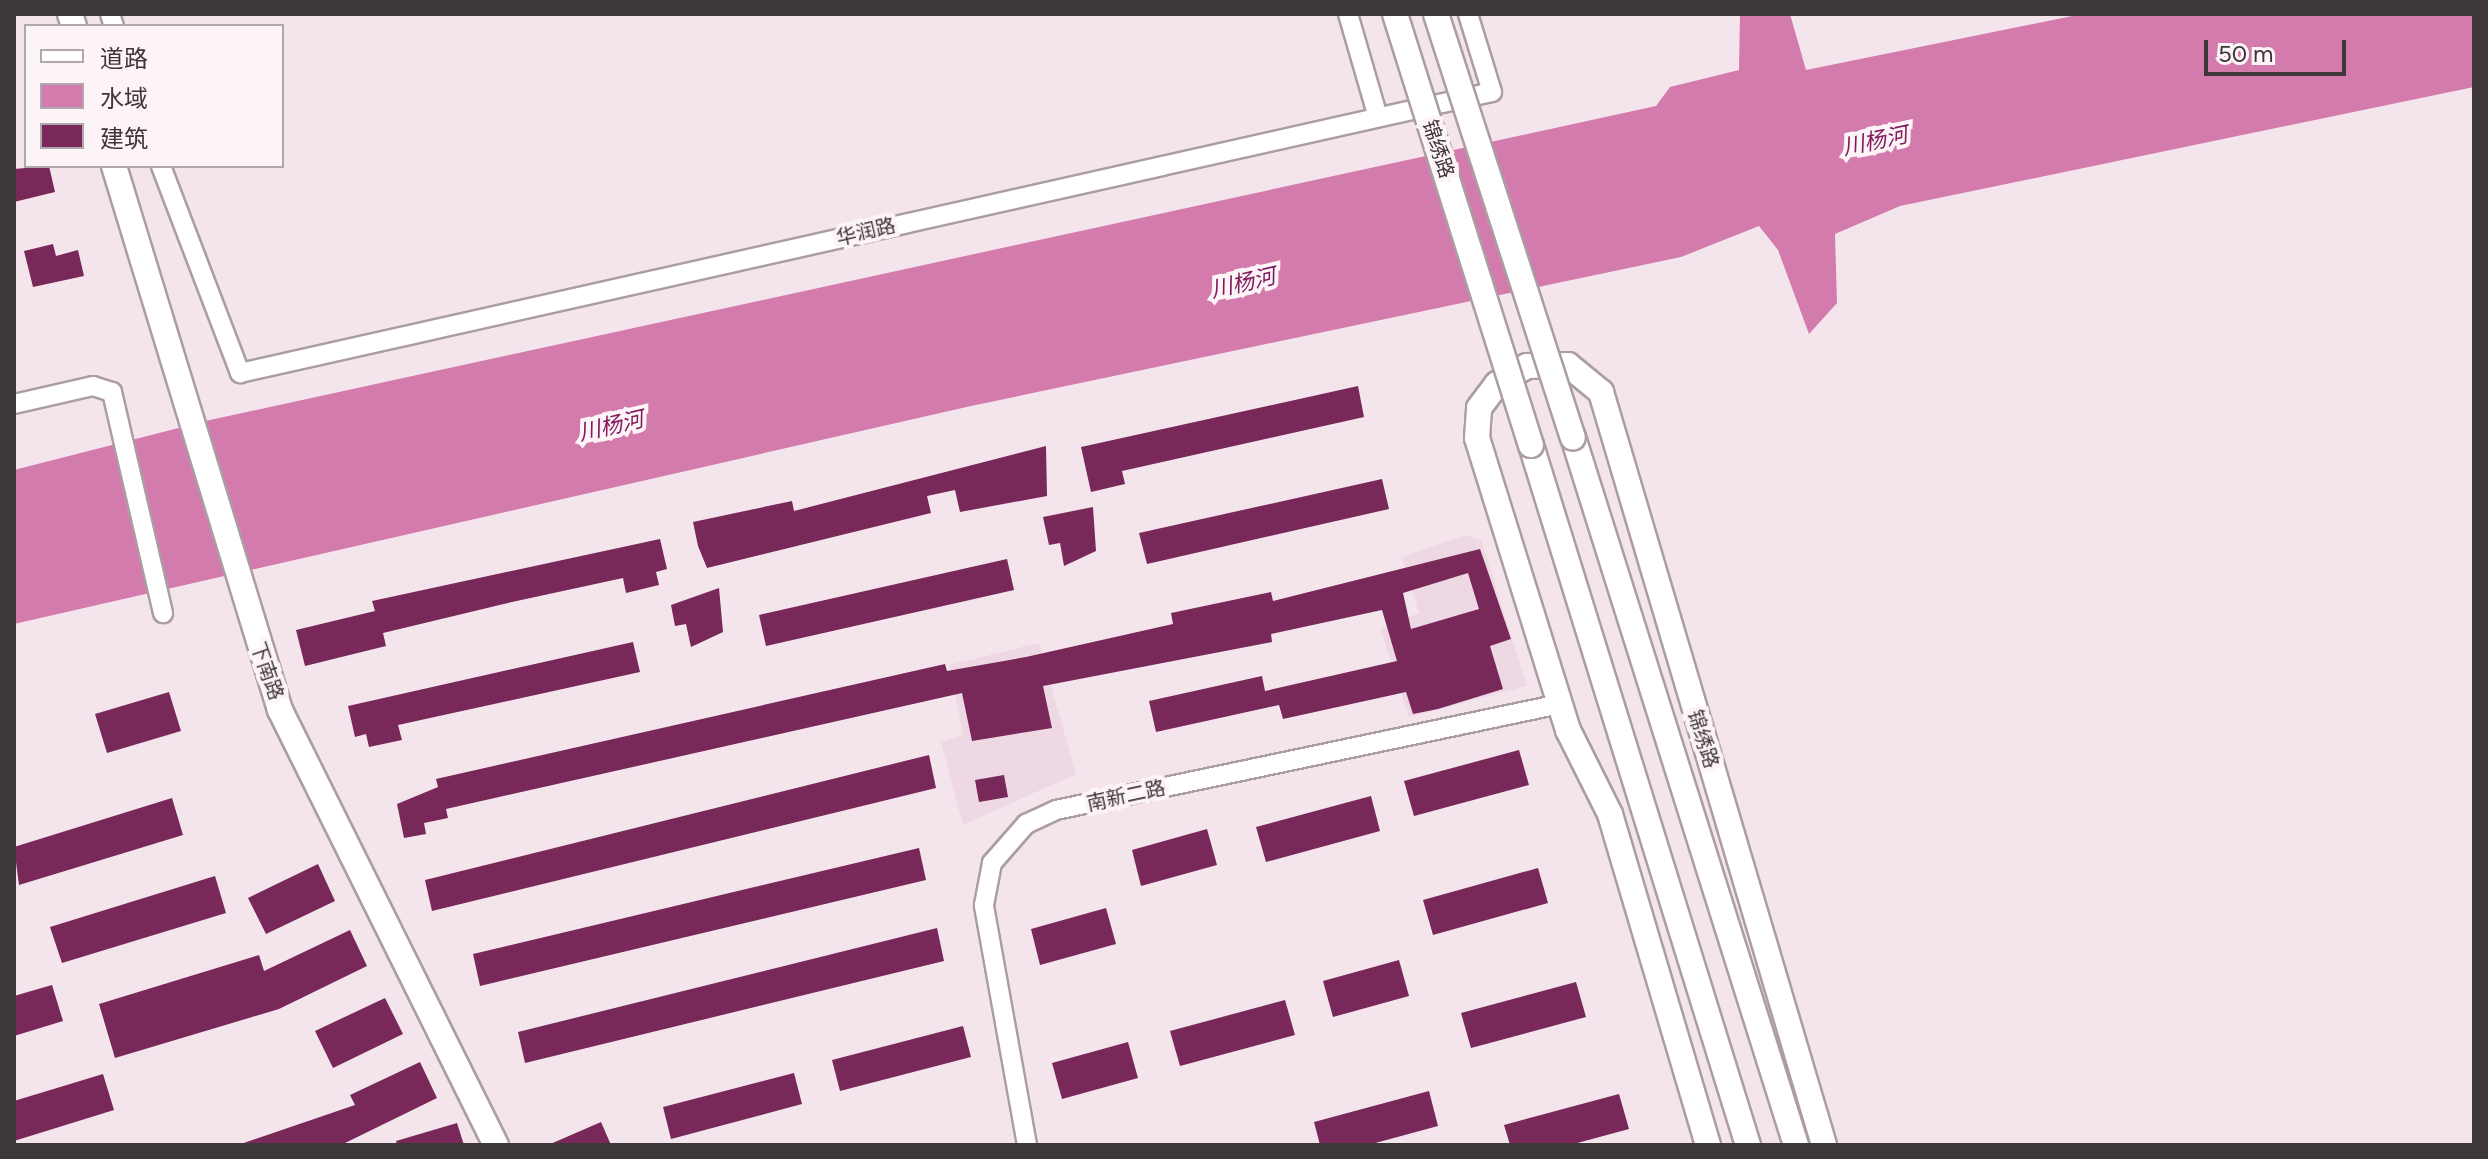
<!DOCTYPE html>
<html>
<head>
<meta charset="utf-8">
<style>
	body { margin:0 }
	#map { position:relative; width:2488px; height:1159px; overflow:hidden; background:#f4e5ec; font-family:Figtree,"Noto Sans SC",sans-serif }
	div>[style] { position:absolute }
	.built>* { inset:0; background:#eed8e3 }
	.water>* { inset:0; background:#d37bac }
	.building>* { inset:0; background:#782859 }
	.roads { filter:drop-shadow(2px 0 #ab9da3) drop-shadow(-2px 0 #ab9da3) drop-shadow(0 2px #ab9da3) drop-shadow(0 -2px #ab9da3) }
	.street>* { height:18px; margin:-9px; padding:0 9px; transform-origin:9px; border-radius:9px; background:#fff }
	.secondary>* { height:24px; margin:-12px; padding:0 12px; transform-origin:12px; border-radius:12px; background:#fff }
	.bridges { filter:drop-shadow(2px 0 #ab9da3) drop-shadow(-2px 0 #ab9da3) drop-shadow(0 2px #ab9da3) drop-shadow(0 -2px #ab9da3) }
	.secondary-bridge>* { height:24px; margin:-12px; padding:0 12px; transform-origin:12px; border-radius:12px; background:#fff }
	span { translate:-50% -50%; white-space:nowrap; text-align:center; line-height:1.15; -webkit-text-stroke:8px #fdf4f8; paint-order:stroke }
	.street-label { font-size:20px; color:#3d373a }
	.water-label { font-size:22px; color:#831a5d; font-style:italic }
	.frame { position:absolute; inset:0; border:16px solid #3d373a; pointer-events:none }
	.legend { position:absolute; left:24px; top:24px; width:260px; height:144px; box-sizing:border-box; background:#fdf4f8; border:2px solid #b0a8ac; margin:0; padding:10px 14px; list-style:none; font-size:24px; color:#3d373a }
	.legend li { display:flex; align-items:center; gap:16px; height:40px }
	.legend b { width:40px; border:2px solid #b0a8ac }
	.scale { position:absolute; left:2204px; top:40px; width:142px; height:36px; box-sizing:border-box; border:4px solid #3d373a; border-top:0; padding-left:10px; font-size:24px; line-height:28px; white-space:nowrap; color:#3d373a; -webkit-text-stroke:6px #fdf4f8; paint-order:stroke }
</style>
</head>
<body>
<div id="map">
	<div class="built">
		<i style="clip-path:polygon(1465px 535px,1481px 540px,1527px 686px,1409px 717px,1380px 628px,1419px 613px,1402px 557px)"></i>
		<i style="clip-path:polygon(1039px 643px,1076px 774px,963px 825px,941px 742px,963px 734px,949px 665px)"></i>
	</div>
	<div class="water">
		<i style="clip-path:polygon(1740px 14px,1790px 14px,1806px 70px,2082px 14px,2474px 14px,2474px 87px,1900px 206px,1835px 234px,1837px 303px,1809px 334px,1778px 250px,1759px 226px,1681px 257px,971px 406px,14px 624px,14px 470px,210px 420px,1656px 106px,1670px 87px,1739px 70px)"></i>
	</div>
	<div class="building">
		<i style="clip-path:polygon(49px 166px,55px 192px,14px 202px,14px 169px)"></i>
		<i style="clip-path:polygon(53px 244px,56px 256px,78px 250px,84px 276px,33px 287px,24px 251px)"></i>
		<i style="clip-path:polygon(1358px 386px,1364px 417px,1122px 471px,1125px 484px,1091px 492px,1081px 447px)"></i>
		<i style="clip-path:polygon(1046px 446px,1047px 496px,960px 512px,955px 490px,927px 496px,931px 513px,707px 568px,698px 546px,693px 522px,792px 501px,794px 511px)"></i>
		<i style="clip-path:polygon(1382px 479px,1389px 509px,1147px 564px,1139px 533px)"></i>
		<i style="clip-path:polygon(1093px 507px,1096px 551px,1064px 566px,1060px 543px,1049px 545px,1043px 517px)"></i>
		<i style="clip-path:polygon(660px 539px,667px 569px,656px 572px,659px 585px,626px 593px,623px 578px,512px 602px,383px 633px,386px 646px,305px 666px,296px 630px,375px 611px,372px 601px)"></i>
		<i style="clip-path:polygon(evenodd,1480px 549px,1511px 639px,1490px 646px,1503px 689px,1438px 709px,1413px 714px,1406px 692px,1283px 719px,1279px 705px,1156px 732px,1149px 701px,1262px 676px,1265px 691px,1397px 661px,1382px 610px,1271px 634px,1272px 642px,1043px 686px,1052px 728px,972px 741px,962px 693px,446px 809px,448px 818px,424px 823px,426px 834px,404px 838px,397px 804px,438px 787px,436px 779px,945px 664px,947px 671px,1026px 657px,1173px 624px,1171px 613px,1271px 592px,1273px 601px,1480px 549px,1468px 573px,1479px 609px,1411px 629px,1403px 593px,1468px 573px)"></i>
		<i style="clip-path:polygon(1007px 559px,1014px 590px,766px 646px,759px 615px)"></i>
		<i style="clip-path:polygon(719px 588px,723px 632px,691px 647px,686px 624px,675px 626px,671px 605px)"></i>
		<i style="clip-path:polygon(633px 642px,640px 672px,398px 725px,402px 740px,369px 747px,366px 734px,355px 737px,348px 706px)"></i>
		<i style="clip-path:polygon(169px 692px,181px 731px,107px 753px,95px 714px)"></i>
		<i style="clip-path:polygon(1519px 750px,1529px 785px,1414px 816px,1404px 781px)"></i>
		<i style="clip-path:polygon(929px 755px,936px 788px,432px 911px,425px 880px)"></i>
		<i style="clip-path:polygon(1004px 775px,1008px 797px,979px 802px,975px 780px)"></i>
		<i style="clip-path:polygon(1371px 796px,1380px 831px,1266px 862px,1256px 827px)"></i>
		<i style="clip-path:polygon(172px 798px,183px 835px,19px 885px,14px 847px)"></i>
		<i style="clip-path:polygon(1207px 829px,1217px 865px,1141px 886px,1132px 850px)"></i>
		<i style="clip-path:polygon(919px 848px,926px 880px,480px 986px,473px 954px)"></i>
		<i style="clip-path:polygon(318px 864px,335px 901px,266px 934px,248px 898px)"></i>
		<i style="clip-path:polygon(1538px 868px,1548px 903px,1433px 935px,1423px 900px)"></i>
		<i style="clip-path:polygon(215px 876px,226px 913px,62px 963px,50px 927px)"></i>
		<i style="clip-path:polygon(1106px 908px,1116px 944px,1040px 965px,1031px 929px)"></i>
		<i style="clip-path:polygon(937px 928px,944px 961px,525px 1063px,518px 1032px)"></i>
		<i style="clip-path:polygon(350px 930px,367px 966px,279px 1009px,115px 1058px,99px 1004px,259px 955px,264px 971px)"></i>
		<i style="clip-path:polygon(1399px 960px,1409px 996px,1333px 1017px,1323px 981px)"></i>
		<i style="clip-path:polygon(1576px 982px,1586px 1017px,1471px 1048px,1461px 1013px)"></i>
		<i style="clip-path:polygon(52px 985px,63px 1021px,14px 1036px,14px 996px)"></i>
		<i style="clip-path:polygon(385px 998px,403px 1034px,333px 1068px,315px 1031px)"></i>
		<i style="clip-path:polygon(1285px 1000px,1295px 1035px,1180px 1066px,1170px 1031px)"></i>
		<i style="clip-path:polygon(963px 1026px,971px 1057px,840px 1091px,832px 1060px)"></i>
		<i style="clip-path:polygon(1128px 1042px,1138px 1078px,1062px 1099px,1052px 1063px)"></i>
		<i style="clip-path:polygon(420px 1062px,437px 1098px,341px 1145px,238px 1145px,355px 1105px,350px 1095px)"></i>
		<i style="clip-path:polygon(794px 1073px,802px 1104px,671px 1139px,663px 1107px)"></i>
		<i style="clip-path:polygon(103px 1074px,114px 1110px,14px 1141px,14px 1101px)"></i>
		<i style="clip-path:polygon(1429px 1091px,1438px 1126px,1368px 1145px,1320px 1145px,1314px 1122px)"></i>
		<i style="clip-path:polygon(1619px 1094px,1629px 1129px,1570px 1145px,1510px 1145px,1504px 1125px)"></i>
		<i style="clip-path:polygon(601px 1122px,611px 1145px,548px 1145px)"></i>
		<i style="clip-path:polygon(457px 1123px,464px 1145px,397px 1145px,396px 1141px)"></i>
	</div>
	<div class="roads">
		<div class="street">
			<i style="left:110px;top:14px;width:13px;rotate:72deg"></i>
			<i style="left:1348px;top:14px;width:107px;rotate:73.8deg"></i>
			<i style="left:161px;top:166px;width:222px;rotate:69.1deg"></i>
			<i style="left:240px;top:373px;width:1283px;rotate:-12.65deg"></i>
			<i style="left:1492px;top:92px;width:82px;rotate:-107.1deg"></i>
			<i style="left:14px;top:404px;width:81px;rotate:-12.8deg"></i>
			<i style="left:93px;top:386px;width:20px;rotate:18deg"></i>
			<i style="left:112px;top:392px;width:227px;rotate:77deg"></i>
			<i style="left:1027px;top:1145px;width:244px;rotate:-100.2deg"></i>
			<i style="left:984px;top:905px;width:43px;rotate:-79.2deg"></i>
			<i style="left:992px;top:863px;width:52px;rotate:-48.9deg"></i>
			<i style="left:1026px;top:824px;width:33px;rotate:-25deg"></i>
			<i style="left:1056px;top:810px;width:515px;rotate:-11.88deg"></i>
		</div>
		<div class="secondary">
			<i style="left:70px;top:14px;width:13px;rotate:72deg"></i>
			<i style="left:114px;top:166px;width:569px;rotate:73.03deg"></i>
			<i style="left:280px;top:710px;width:486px;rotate:63.6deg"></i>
			<i style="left:1573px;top:437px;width:742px;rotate:72.52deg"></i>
			<i style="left:1531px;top:445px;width:733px;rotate:72.78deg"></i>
			<i style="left:1708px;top:1145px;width:345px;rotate:-106.5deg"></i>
			<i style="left:1610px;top:814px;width:94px;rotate:-116.6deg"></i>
			<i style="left:1568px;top:730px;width:306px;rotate:-107.3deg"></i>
			<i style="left:1477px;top:438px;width:30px;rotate:-86deg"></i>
			<i style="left:1479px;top:408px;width:30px;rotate:-53deg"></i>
			<i style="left:1497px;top:384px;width:35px;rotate:-31deg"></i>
			<i style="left:1527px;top:366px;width:41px;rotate:-1.4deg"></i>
			<i style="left:1568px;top:365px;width:43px;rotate:39.3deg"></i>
			<i style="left:1601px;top:392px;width:785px;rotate:73.5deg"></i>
		</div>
	</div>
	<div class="bridges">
		<div class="secondary-bridge">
			<i style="left:1395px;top:14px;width:452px;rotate:72.5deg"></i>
			<i style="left:1436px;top:14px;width:445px;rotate:72.1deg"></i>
		</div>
	</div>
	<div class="street-label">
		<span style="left:1438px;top:149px;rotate:72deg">锦绣路</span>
		<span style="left:866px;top:232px;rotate:-13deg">华润路</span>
		<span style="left:267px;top:671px;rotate:71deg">下南路</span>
		<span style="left:1703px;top:739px;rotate:73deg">锦绣路</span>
		<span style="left:1126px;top:796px;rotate:-12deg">南新二路</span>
	</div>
	<div class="water-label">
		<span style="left:1875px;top:141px;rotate:-12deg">川杨河</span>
		<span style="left:1243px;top:283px;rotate:-13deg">川杨河</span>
		<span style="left:611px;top:426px;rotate:-13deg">川杨河</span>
	</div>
	<div class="frame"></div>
	<ul class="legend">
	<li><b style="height:10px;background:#fff"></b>道路</li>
	<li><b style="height:22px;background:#d37bac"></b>水域</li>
	<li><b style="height:22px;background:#782859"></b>建筑</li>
	</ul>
	<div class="scale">50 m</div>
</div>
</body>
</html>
